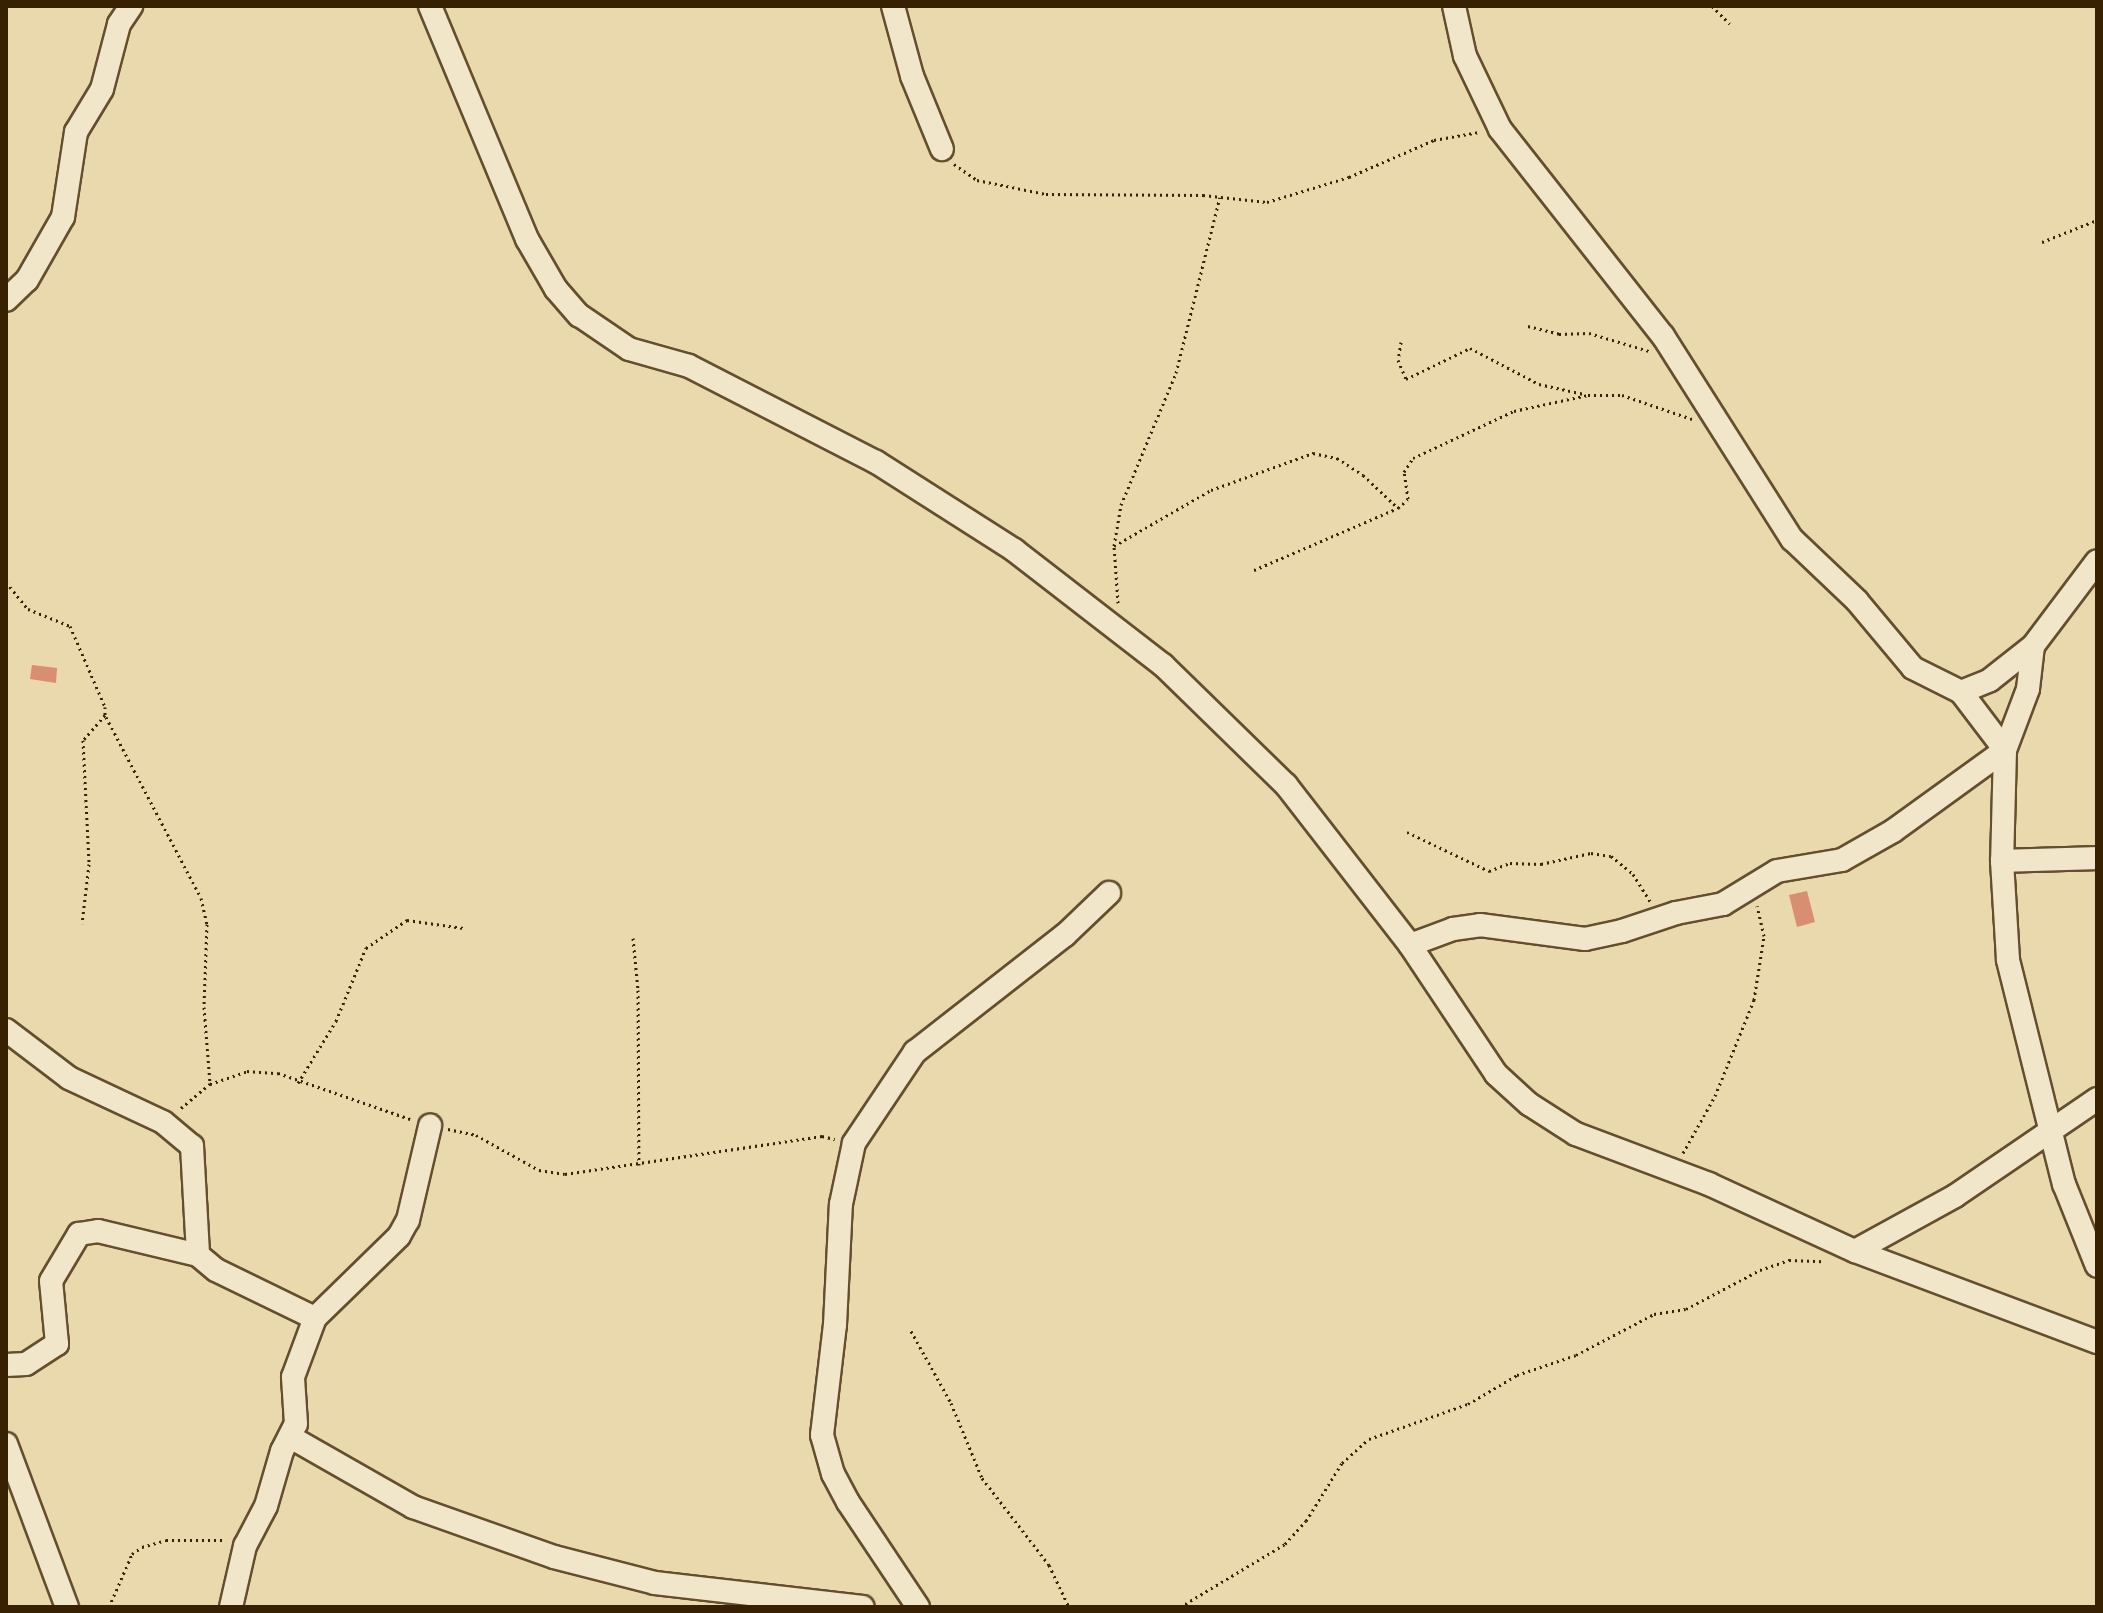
<!DOCTYPE html>
<html>
<head>
<meta charset="utf-8">
<style>
	body { margin:0 }
	#map { position:relative; width:2103px; height:1613px; overflow:hidden; background:#e9d9ad; font-family:"IM FELL Great Primer",serif }
	div>[style] { position:absolute }
	.building>* { inset:0; background:#d98e71 }
	.path>* { height:3px; margin-top:-1.5px; transform-origin:0; background:repeating-linear-gradient(90deg,#382002 0 2px,transparent 0 6px) }
	.roads { filter:drop-shadow(2px 0 #644e2d) drop-shadow(-2px 0 #644e2d) drop-shadow(0 2px #644e2d) drop-shadow(0 -2px #644e2d) }
	.street>* { height:22px; margin:-11px; padding:0 11px; transform-origin:11px; border-radius:11px; background:#f1e6ca }
	span { translate:-50% -50%; white-space:nowrap; text-align:center; line-height:1.15; -webkit-text-stroke:6px #f1e6ca; paint-order:stroke }
	.frame { position:absolute; inset:0; border:8px solid #382002; pointer-events:none }
</style>
</head>
<body>
<div id="map">
	<div class="building">
		<i style="clip-path:polygon(32px 665px,57px 668px,56px 683px,30px 679px)"></i>
		<i style="clip-path:polygon(1807px 891px,1815px 922px,1797px 927px,1789px 895px)"></i>
	</div>
	<div class="path">
		<i style="left:1712px;top:6px;width:25px;rotate:45deg"></i>
		<i style="left:954px;top:164px;width:28px;rotate:35deg"></i>
		<i style="left:977px;top:180px;width:70px;rotate:11.5deg"></i>
		<i style="left:1046px;top:194px;width:157px;rotate:0.4deg"></i>
		<i style="left:1203px;top:195px;width:64px;rotate:6.2deg"></i>
		<i style="left:1267px;top:202px;width:86px;rotate:-17deg"></i>
		<i style="left:1349px;top:177px;width:93px;rotate:-23.5deg"></i>
		<i style="left:1434px;top:140px;width:46px;rotate:-10.1deg"></i>
		<i style="left:2042px;top:242px;width:59px;rotate:-21.8deg"></i>
		<i style="left:1528px;top:326px;width:32px;rotate:14deg"></i>
		<i style="left:1559px;top:334px;width:30px;rotate:-2deg"></i>
		<i style="left:1589px;top:333px;width:63px;rotate:16.7deg"></i>
		<i style="left:1401px;top:342px;width:18px;rotate:99deg"></i>
		<i style="left:1398px;top:360px;width:21px;rotate:67deg"></i>
		<i style="left:1406px;top:379px;width:71px;rotate:-25.8deg"></i>
		<i style="left:1470px;top:348px;width:78px;rotate:27.6deg"></i>
		<i style="left:1539px;top:384px;width:46px;rotate:12.5deg"></i>
		<i style="left:1114px;top:546px;width:112px;rotate:-30deg"></i>
		<i style="left:1211px;top:490px;width:109px;rotate:-19.9deg"></i>
		<i style="left:1313px;top:453px;width:25px;rotate:12deg"></i>
		<i style="left:1337px;top:458px;width:31px;rotate:33deg"></i>
		<i style="left:1363px;top:475px;width:48px;rotate:43.3deg"></i>
		<i style="left:1254px;top:570px;width:157px;rotate:-23.3deg"></i>
		<i style="left:1398px;top:508px;width:13px;rotate:-42deg"></i>
		<i style="left:1408px;top:499px;width:27px;rotate:-98deg"></i>
		<i style="left:1404px;top:472px;width:17px;rotate:-57deg"></i>
		<i style="left:1413px;top:458px;width:111px;rotate:-25deg"></i>
		<i style="left:1514px;top:411px;width:76px;rotate:-12.2deg"></i>
		<i style="left:1588px;top:395px;width:34px"></i>
		<i style="left:1622px;top:395px;width:74px;rotate:18.9deg"></i>
		<i style="left:6px;top:582px;width:35px;rotate:51deg"></i>
		<i style="left:28px;top:609px;width:45px;rotate:22deg"></i>
		<i style="left:70px;top:626px;width:88px;rotate:66.6deg"></i>
		<i style="left:105px;top:707px;width:8px;rotate:90deg"></i>
		<i style="left:105px;top:715px;width:33px;rotate:131deg"></i>
		<i style="left:83px;top:740px;width:124px;rotate:87.2deg"></i>
		<i style="left:89px;top:864px;width:60px;rotate:96.7deg"></i>
		<i style="left:1118px;top:603px;width:57px;rotate:-94deg"></i>
		<i style="left:1114px;top:546px;width:42px;rotate:-80.3deg"></i>
		<i style="left:1121px;top:505px;width:143px;rotate:-67.4deg"></i>
		<i style="left:1176px;top:373px;width:181px;rotate:-76deg"></i>
		<i style="left:106px;top:717px;width:204px;rotate:62.3deg"></i>
		<i style="left:201px;top:898px;width:27px;rotate:77deg"></i>
		<i style="left:207px;top:924px;width:83px;rotate:92.1deg"></i>
		<i style="left:204px;top:1007px;width:77px;rotate:85.5deg"></i>
		<i style="left:1407px;top:832px;width:91px;rotate:25.4deg"></i>
		<i style="left:1489px;top:871px;width:22px;rotate:-21deg"></i>
		<i style="left:1510px;top:863px;width:31px;rotate:2deg"></i>
		<i style="left:1541px;top:864px;width:51px;rotate:-12.4deg"></i>
		<i style="left:1591px;top:853px;width:20px;rotate:9deg"></i>
		<i style="left:1611px;top:856px;width:28px;rotate:39deg"></i>
		<i style="left:1633px;top:874px;width:32px;rotate:58deg"></i>
		<i style="left:633px;top:938px;width:52px;rotate:84.5deg"></i>
		<i style="left:638px;top:990px;width:175px;rotate:89.7deg"></i>
		<i style="left:298px;top:1083px;width:73px;rotate:-58.5deg"></i>
		<i style="left:336px;top:1021px;width:79px;rotate:-67.7deg"></i>
		<i style="left:366px;top:948px;width:50px;rotate:-34.3deg"></i>
		<i style="left:407px;top:920px;width:57px;rotate:8.1deg"></i>
		<i style="left:181px;top:1108px;width:38px;rotate:-40deg"></i>
		<i style="left:210px;top:1084px;width:39px;rotate:-19deg"></i>
		<i style="left:247px;top:1071px;width:31px;rotate:4deg"></i>
		<i style="left:278px;top:1073px;width:140px;rotate:19.2deg"></i>
		<i style="left:448px;top:1129px;width:29px;rotate:12deg"></i>
		<i style="left:476px;top:1135px;width:72px;rotate:29.1deg"></i>
		<i style="left:539px;top:1170px;width:26px;rotate:9deg"></i>
		<i style="left:565px;top:1174px;width:260px;rotate:-8.4deg"></i>
		<i style="left:822px;top:1136px;width:13px;rotate:13deg"></i>
		<i style="left:1683px;top:1153px;width:65px;rotate:-60.7deg"></i>
		<i style="left:1715px;top:1096px;width:104px;rotate:-67.9deg"></i>
		<i style="left:1754px;top:1000px;width:65px;rotate:-81.1deg"></i>
		<i style="left:1764px;top:936px;width:31px;rotate:-103deg"></i>
		<i style="left:911px;top:1331px;width:82px;rotate:60.9deg"></i>
		<i style="left:951px;top:1403px;width:81px;rotate:67.5deg"></i>
		<i style="left:982px;top:1478px;width:110px;rotate:52.4deg"></i>
		<i style="left:1049px;top:1565px;width:47px;rotate:64.5deg"></i>
		<i style="left:109px;top:1607px;width:58px;rotate:-66.5deg"></i>
		<i style="left:132px;top:1554px;width:12px;rotate:-35deg"></i>
		<i style="left:142px;top:1547px;width:25px;rotate:-16deg"></i>
		<i style="left:166px;top:1540px;width:58px"></i>
		<i style="left:1180px;top:1607px;width:122px;rotate:-31deg"></i>
		<i style="left:1285px;top:1544px;width:31px;rotate:-48deg"></i>
		<i style="left:1306px;top:1521px;width:68px;rotate:-58.2deg"></i>
		<i style="left:1342px;top:1463px;width:36px;rotate:-42deg"></i>
		<i style="left:1369px;top:1439px;width:105px;rotate:-19.5deg"></i>
		<i style="left:1468px;top:1404px;width:57px;rotate:-30.6deg"></i>
		<i style="left:1517px;top:1375px;width:62px;rotate:-18.7deg"></i>
		<i style="left:1576px;top:1355px;width:88px;rotate:-27.7deg"></i>
		<i style="left:1654px;top:1314px;width:32px;rotate:-9deg"></i>
		<i style="left:1686px;top:1309px;width:84px;rotate:-27.8deg"></i>
		<i style="left:1760px;top:1270px;width:31px;rotate:-19deg"></i>
		<i style="left:1789px;top:1260px;width:34px;rotate:2deg"></i>
	</div>
	<div class="roads">
		<div class="street">
			<i style="left:430px;top:6px;width:252px;rotate:67.4deg"></i>
			<i style="left:527px;top:239px;width:58px;rotate:59.9deg"></i>
			<i style="left:556px;top:289px;width:35px;rotate:49deg"></i>
			<i style="left:579px;top:315px;width:60px;rotate:34.2deg"></i>
			<i style="left:629px;top:349px;width:62px;rotate:15.8deg"></i>
			<i style="left:689px;top:366px;width:210px;rotate:27.2deg"></i>
			<i style="left:876px;top:462px;width:164px;rotate:32.5deg"></i>
			<i style="left:1014px;top:550px;width:188px;rotate:37.7deg"></i>
			<i style="left:1163px;top:665px;width:172px;rotate:44.3deg"></i>
			<i style="left:1286px;top:785px;width:202px;rotate:52.2deg"></i>
			<i style="left:1410px;top:945px;width:155px;rotate:56.3deg"></i>
			<i style="left:1496px;top:1074px;width:45px;rotate:42.3deg"></i>
			<i style="left:1529px;top:1104px;width:56px;rotate:32.6deg"></i>
			<i style="left:1576px;top:1134px;width:142px;rotate:20.6deg"></i>
			<i style="left:1709px;top:1184px;width:161px;rotate:24.7deg"></i>
			<i style="left:1855px;top:1251px;width:259px;rotate:20.6deg"></i>
			<i style="left:893px;top:6px;width:73px;rotate:74.8deg"></i>
			<i style="left:912px;top:76px;width:79px;rotate:67.7deg"></i>
			<i style="left:1454px;top:6px;width:51px;rotate:77.6deg"></i>
			<i style="left:1465px;top:56px;width:81px;rotate:64.4deg"></i>
			<i style="left:1500px;top:129px;width:263px;rotate:51.8deg"></i>
			<i style="left:1663px;top:336px;width:241px;rotate:57.6deg"></i>
			<i style="left:1792px;top:539px;width:90px;rotate:43.6deg"></i>
			<i style="left:1857px;top:601px;width:87px;rotate:50.1deg"></i>
			<i style="left:1913px;top:668px;width:54px;rotate:26.6deg"></i>
			<i style="left:1961px;top:692px;width:31px;rotate:-22deg"></i>
			<i style="left:1990px;top:680px;width:55px;rotate:-38.3deg"></i>
			<i style="left:2033px;top:646px;width:106px;rotate:-53deg"></i>
			<i style="left:6px;top:300px;width:29px;rotate:-44deg"></i>
			<i style="left:27px;top:280px;width:73px;rotate:-60.3deg"></i>
			<i style="left:63px;top:217px;width:86px;rotate:-81.3deg"></i>
			<i style="left:76px;top:132px;width:50px;rotate:-58.8deg"></i>
			<i style="left:102px;top:89px;width:67px;rotate:-75.3deg"></i>
			<i style="left:119px;top:24px;width:22px;rotate:-56deg"></i>
			<i style="left:1961px;top:692px;width:73px;rotate:52.8deg"></i>
			<i style="left:2005px;top:750px;width:111px;rotate:91.5deg"></i>
			<i style="left:2002px;top:861px;width:99px;rotate:86.5deg"></i>
			<i style="left:2008px;top:960px;width:231px;rotate:76deg"></i>
			<i style="left:2064px;top:1184px;width:88px;rotate:68.1deg"></i>
			<i style="left:2002px;top:861px;width:95px;rotate:-1.8deg"></i>
			<i style="left:1410px;top:945px;width:46px;rotate:-20.4deg"></i>
			<i style="left:1453px;top:929px;width:27px;rotate:-8deg"></i>
			<i style="left:1480px;top:925px;width:106px;rotate:7.6deg"></i>
			<i style="left:1585px;top:939px;width:38px;rotate:-12deg"></i>
			<i style="left:1622px;top:931px;width:57px;rotate:-18.4deg"></i>
			<i style="left:1676px;top:913px;width:48px;rotate:-10.8deg"></i>
			<i style="left:1723px;top:904px;width:63px;rotate:-31.4deg"></i>
			<i style="left:1777px;top:871px;width:66px;rotate:-9.6deg"></i>
			<i style="left:1842px;top:860px;width:59px;rotate:-29.6deg"></i>
			<i style="left:1893px;top:831px;width:138px;rotate:-35.9deg"></i>
			<i style="left:2005px;top:750px;width:65px;rotate:-69.3deg"></i>
			<i style="left:2028px;top:689px;width:43px;rotate:-83.4deg"></i>
			<i style="left:6px;top:1030px;width:79px;rotate:37.3deg"></i>
			<i style="left:69px;top:1078px;width:104px;rotate:25.1deg"></i>
			<i style="left:163px;top:1122px;width:38px;rotate:40deg"></i>
			<i style="left:192px;top:1146px;width:109px;rotate:86.8deg"></i>
			<i style="left:1855px;top:1251px;width:114px;rotate:-28.8deg"></i>
			<i style="left:1955px;top:1196px;width:172px;rotate:-34.3deg"></i>
			<i style="left:6px;top:1365px;width:20px;rotate:-3deg"></i>
			<i style="left:26px;top:1364px;width:37px;rotate:-33deg"></i>
			<i style="left:57px;top:1344px;width:63px;rotate:-95.4deg"></i>
			<i style="left:51px;top:1281px;width:55px;rotate:-59.2deg"></i>
			<i style="left:79px;top:1234px;width:19px;rotate:-9deg"></i>
			<i style="left:98px;top:1231px;width:103px;rotate:13.5deg"></i>
			<i style="left:198px;top:1255px;width:23px;rotate:40deg"></i>
			<i style="left:216px;top:1270px;width:110px;rotate:25.9deg"></i>
			<i style="left:292px;top:1438px;width:139px;rotate:29.7deg"></i>
			<i style="left:413px;top:1507px;width:150px;rotate:19.5deg"></i>
			<i style="left:554px;top:1557px;width:104px;rotate:14.4deg"></i>
			<i style="left:655px;top:1583px;width:209px;rotate:6.6deg"></i>
			<i style="left:6px;top:1444px;width:174px;rotate:69.5deg"></i>
			<i style="left:231px;top:1607px;width:63px;rotate:-77.1deg"></i>
			<i style="left:245px;top:1546px;width:45px;rotate:-62.3deg"></i>
			<i style="left:266px;top:1506px;width:57px;rotate:-73.8deg"></i>
			<i style="left:282px;top:1451px;width:30px;rotate:-63deg"></i>
			<i style="left:296px;top:1424px;width:47px;rotate:-93.7deg"></i>
			<i style="left:293px;top:1377px;width:63px;rotate:-69.6deg"></i>
			<i style="left:315px;top:1318px;width:117px;rotate:-44.3deg"></i>
			<i style="left:399px;top:1236px;width:18px;rotate:-61deg"></i>
			<i style="left:408px;top:1220px;width:97px;rotate:-76.8deg"></i>
			<i style="left:918px;top:1607px;width:126px;rotate:-123.7deg"></i>
			<i style="left:848px;top:1502px;width:32px;rotate:-118deg"></i>
			<i style="left:833px;top:1474px;width:41px;rotate:-105.8deg"></i>
			<i style="left:822px;top:1435px;width:111px;rotate:-83.3deg"></i>
			<i style="left:835px;top:1325px;width:121px;rotate:-87.2deg"></i>
			<i style="left:841px;top:1204px;width:62px;rotate:-78deg"></i>
			<i style="left:854px;top:1143px;width:110px;rotate:-56.2deg"></i>
			<i style="left:915px;top:1052px;width:190px;rotate:-38deg"></i>
			<i style="left:1065px;top:935px;width:61px;rotate:-43.7deg"></i>
		</div>
	</div>
	<div class="frame"></div>
</div>
</body>
</html>
